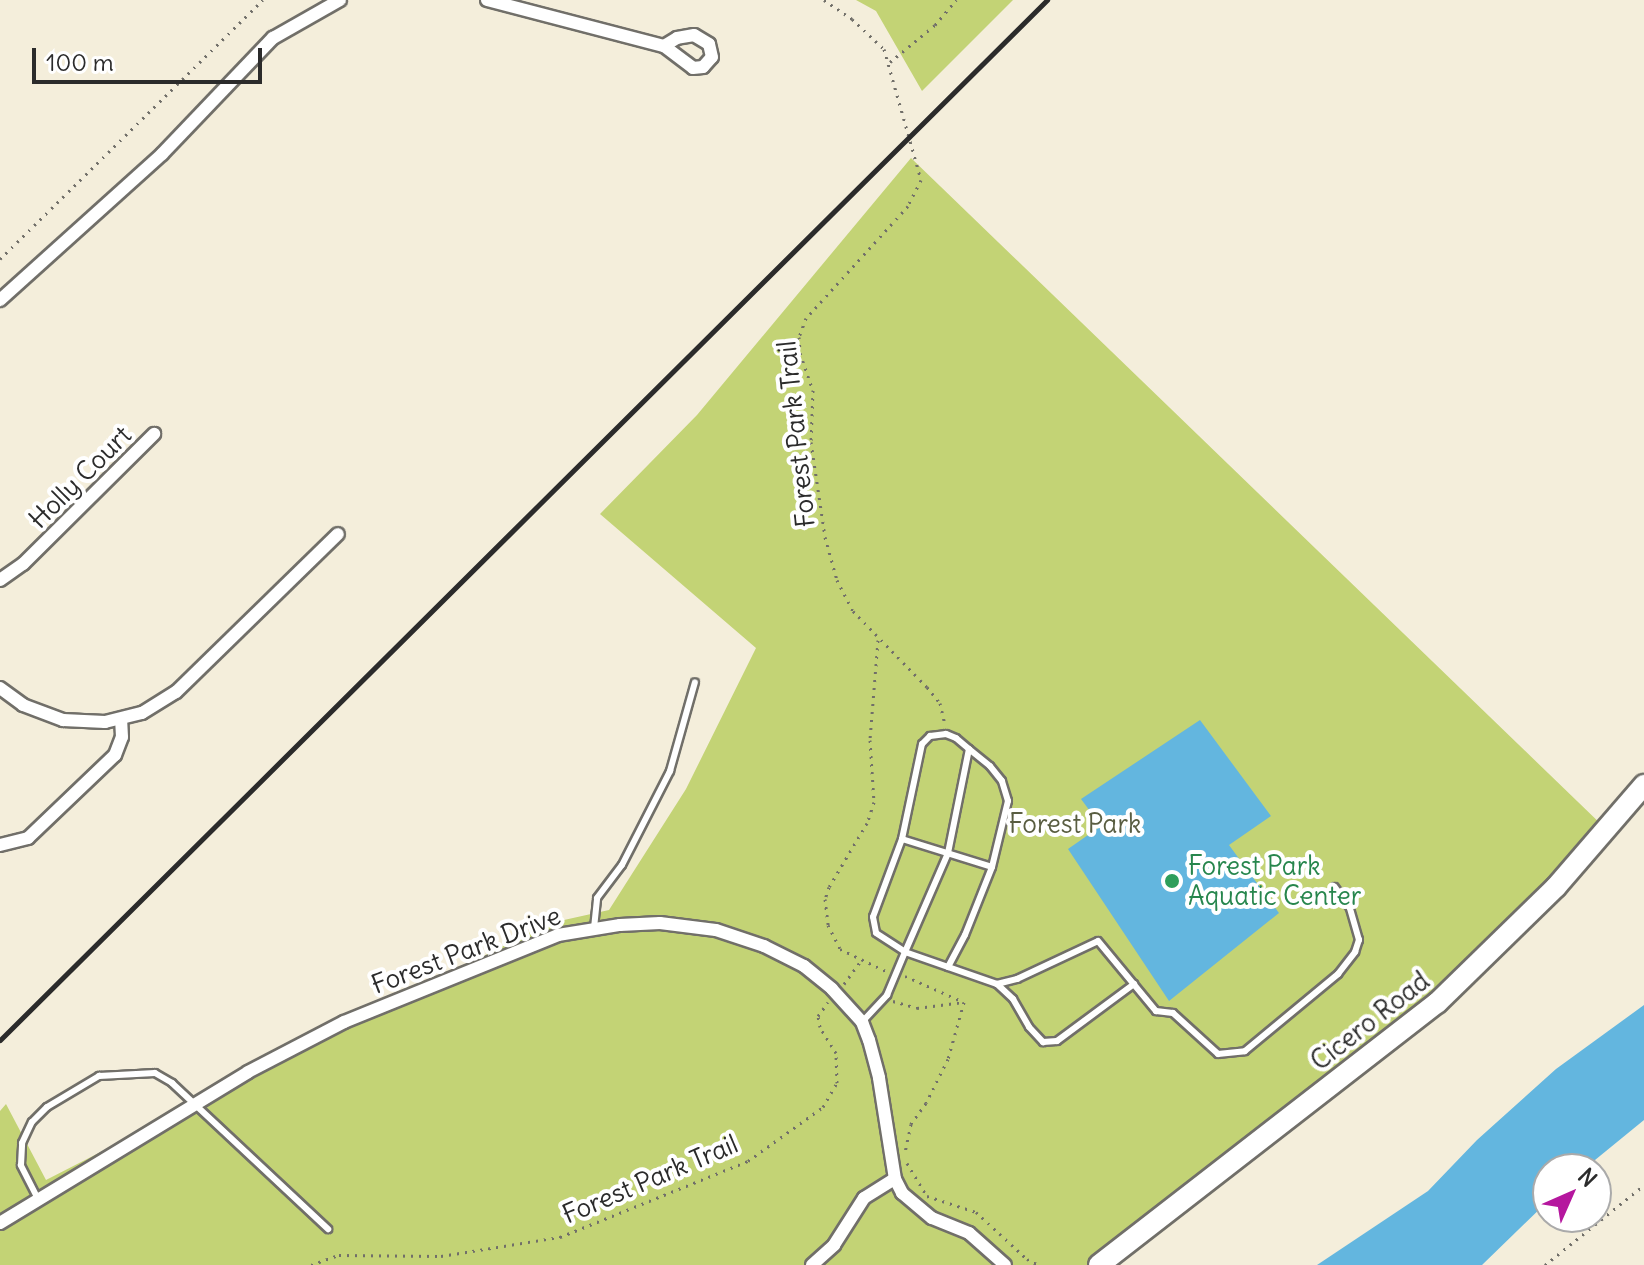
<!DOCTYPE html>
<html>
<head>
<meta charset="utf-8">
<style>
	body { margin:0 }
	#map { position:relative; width:1644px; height:1265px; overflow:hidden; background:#f4eedb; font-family:Delius,sans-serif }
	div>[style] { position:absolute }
	.green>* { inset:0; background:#c3d375 }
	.water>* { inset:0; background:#63b6df }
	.path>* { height:3px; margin-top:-1.5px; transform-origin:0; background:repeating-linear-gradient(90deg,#716f69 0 2px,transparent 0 8px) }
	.roads { filter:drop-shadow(2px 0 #716f69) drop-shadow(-2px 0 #716f69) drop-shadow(0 2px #716f69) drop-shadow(0 -2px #716f69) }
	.lane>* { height:6px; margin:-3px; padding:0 3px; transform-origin:3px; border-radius:3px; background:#fff }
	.street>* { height:12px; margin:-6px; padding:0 6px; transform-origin:6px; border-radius:6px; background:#fff }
	.primary>* { height:20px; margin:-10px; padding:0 10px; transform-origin:10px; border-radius:10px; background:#fff }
	.rail>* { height:5px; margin:-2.5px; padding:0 2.5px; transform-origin:2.5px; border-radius:2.5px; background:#2b2b2b }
	.dots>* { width:22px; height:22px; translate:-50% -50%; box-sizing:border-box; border:4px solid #fff; border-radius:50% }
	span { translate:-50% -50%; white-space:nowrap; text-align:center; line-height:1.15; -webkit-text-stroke:8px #fff; paint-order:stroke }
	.street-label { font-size:26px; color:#2b2b2b }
	.park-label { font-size:26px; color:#595d41 }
	.leisure-label { font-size:26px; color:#27864d }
	.left { translate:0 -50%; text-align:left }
	.north { position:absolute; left:1532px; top:1153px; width:80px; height:80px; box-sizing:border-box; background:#fff; border:2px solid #aaa; border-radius:50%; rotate:45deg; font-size:22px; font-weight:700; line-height:32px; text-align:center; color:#2b2b2b }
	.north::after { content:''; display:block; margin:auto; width:28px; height:36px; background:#b5179e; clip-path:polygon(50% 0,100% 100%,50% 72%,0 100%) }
	.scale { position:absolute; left:32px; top:48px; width:230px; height:36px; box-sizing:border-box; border:4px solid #2b2b2b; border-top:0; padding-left:10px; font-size:24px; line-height:28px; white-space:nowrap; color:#2b2b2b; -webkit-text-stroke:6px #fff; paint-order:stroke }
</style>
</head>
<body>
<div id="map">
	<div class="green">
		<i style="clip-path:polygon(856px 0,1013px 0,922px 91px,876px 11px)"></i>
		<i style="clip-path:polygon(911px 158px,1606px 829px,1437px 1003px,1101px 1265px,0 1265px,0 1111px,6px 1104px,46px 1180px,546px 924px,609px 910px,686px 789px,756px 648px,600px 514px,697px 415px)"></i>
	</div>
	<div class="water">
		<i style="clip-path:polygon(1200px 720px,1271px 816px,1229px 845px,1279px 913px,1169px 1001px,1068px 849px,1101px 826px,1081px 799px)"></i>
		<i style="clip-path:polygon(1644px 1005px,1644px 1120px,1584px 1169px,1548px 1169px,1548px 1201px,1482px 1265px,1317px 1265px,1428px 1191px,1477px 1140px,1556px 1069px)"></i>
	</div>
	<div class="path">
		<i style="left:824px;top:0;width:34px;rotate:34deg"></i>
		<i style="left:852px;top:19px;width:44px;rotate:43.2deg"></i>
		<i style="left:884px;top:49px;width:136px;rotate:74.2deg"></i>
		<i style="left:921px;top:180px;width:29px;rotate:117deg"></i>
		<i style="left:908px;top:206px;width:151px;rotate:132.3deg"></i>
		<i style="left:806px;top:318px;width:20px;rotate:110deg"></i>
		<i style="left:799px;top:337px;width:16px;rotate:86deg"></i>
		<i style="left:800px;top:353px;width:39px;rotate:71deg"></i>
		<i style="left:813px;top:390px;width:52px;rotate:92.2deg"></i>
		<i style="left:811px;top:442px;width:96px;rotate:81.6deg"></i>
		<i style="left:825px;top:537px;width:45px;rotate:74.4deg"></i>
		<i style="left:837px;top:580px;width:35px;rotate:63deg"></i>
		<i style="left:853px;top:611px;width:106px;rotate:45.8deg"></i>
		<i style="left:927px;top:687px;width:21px;rotate:51deg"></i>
		<i style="left:940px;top:703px;width:22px;rotate:77deg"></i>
		<i style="left:890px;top:62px;width:58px;rotate:-39.4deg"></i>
		<i style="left:935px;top:25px;width:33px;rotate:-50deg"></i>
		<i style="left:0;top:259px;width:369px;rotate:-44.6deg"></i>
		<i style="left:878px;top:640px;width:100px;rotate:94.6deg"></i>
		<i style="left:870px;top:740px;width:62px;rotate:86.3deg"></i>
		<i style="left:874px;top:802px;width:22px;rotate:108deg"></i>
		<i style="left:867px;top:823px;width:74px;rotate:120.7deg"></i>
		<i style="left:829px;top:887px;width:13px;rotate:108deg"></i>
		<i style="left:825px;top:899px;width:26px;rotate:83deg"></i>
		<i style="left:828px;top:925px;width:27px;rotate:63deg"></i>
		<i style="left:840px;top:949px;width:51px;rotate:25.6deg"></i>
		<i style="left:905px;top:976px;width:64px;rotate:23.8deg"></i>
		<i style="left:844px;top:984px;width:27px;rotate:-54deg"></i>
		<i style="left:893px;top:1001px;width:25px;rotate:16deg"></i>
		<i style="left:917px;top:1008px;width:47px;rotate:-7.3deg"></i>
		<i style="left:964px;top:1002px;width:59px;rotate:105.7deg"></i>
		<i style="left:948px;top:1059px;width:49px;rotate:116.6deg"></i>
		<i style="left:926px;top:1103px;width:26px;rotate:126deg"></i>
		<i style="left:911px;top:1124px;width:29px;rotate:102deg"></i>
		<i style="left:907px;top:1163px;width:39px;rotate:59deg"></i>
		<i style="left:927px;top:1196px;width:52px;rotate:18.1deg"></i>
		<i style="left:976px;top:1212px;width:69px;rotate:42.7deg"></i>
		<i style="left:1027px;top:1259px;width:13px;rotate:27deg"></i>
		<i style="left:311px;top:1265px;width:30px;rotate:-20deg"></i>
		<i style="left:339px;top:1255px;width:102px;rotate:0.6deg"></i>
		<i style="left:441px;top:1256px;width:121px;rotate:-9.1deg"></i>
		<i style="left:560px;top:1237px;width:203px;rotate:-22deg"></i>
		<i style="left:748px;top:1161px;width:92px;rotate:-35.8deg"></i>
		<i style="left:823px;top:1107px;width:28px;rotate:-60deg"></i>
		<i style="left:837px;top:1083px;width:30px;rotate:-92deg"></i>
		<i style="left:836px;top:1053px;width:31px;rotate:-122deg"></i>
		<i style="left:820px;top:1027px;width:11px;rotate:-100deg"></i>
		<i style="left:818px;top:1016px;width:17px;rotate:-54deg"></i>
		<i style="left:1545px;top:1265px;width:127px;rotate:-38.9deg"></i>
	</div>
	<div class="roads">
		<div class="lane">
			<i style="left:902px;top:839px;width:94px;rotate:17.3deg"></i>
			<i style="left:594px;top:928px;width:30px;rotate:-84deg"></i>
			<i style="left:597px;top:898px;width:41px;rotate:-52.9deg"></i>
			<i style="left:622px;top:865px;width:106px;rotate:-62.9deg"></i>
			<i style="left:670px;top:771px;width:92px;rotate:-74.3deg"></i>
			<i style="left:948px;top:967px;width:36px;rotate:-62deg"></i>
			<i style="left:965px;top:935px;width:73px;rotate:-68.3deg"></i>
			<i style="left:992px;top:867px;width:68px;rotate:-76.4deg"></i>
			<i style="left:1008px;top:801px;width:21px;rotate:-107deg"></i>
			<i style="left:1002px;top:781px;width:19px;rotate:-129deg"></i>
			<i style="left:990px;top:766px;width:27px;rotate:-141deg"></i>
			<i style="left:969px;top:749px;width:17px;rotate:-140deg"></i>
			<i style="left:956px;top:738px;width:11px;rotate:-158deg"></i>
			<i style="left:946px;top:734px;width:16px;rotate:173deg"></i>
			<i style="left:930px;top:736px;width:11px;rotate:135deg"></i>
			<i style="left:922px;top:744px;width:97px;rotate:101.9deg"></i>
			<i style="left:902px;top:839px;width:83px;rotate:110.4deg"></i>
			<i style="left:873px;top:917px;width:16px;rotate:79deg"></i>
			<i style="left:876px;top:933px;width:35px;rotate:33deg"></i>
			<i style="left:905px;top:952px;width:108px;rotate:-66.5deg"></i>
			<i style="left:948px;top:853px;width:106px;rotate:-78.6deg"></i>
			<i style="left:997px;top:984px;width:22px;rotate:43deg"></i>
			<i style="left:1013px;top:999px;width:32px;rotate:60deg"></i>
			<i style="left:1029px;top:1027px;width:21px;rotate:47deg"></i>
			<i style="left:1043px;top:1042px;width:14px;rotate:-4deg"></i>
			<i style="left:1057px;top:1041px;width:96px;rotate:-36.5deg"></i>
			<i style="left:862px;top:1022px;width:37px;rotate:-47deg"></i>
			<i style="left:887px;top:995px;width:47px;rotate:-67.3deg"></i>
			<i style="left:905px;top:952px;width:97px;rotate:19.2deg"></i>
			<i style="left:997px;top:984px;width:21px;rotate:-14deg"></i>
			<i style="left:1017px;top:979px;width:89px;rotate:-25.1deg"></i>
			<i style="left:1098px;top:941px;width:91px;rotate:50.4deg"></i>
			<i style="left:1156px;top:1011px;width:17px;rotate:7deg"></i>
			<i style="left:1173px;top:1013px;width:61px;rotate:42.3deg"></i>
			<i style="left:1218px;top:1054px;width:27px;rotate:-6deg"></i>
			<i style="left:1245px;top:1051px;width:121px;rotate:-39.6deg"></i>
			<i style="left:1338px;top:974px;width:28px;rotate:-52deg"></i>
			<i style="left:1355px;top:952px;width:13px;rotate:-72deg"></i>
			<i style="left:1359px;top:940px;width:33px;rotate:-106deg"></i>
			<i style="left:1350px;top:908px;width:26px;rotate:-126deg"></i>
			<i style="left:38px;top:1199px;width:38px;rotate:-117deg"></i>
			<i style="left:21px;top:1165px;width:22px;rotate:-87deg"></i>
			<i style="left:22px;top:1143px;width:23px;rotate:-65deg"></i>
			<i style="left:32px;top:1122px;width:21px;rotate:-45deg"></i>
			<i style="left:47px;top:1107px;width:61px;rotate:-30.8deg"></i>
			<i style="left:99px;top:1076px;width:56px;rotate:-3.1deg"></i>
			<i style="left:155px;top:1073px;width:20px;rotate:30deg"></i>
			<i style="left:172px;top:1083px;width:214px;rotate:43.1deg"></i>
		</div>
		<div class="street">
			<i style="left:487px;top:0;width:183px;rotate:14.6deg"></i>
			<i style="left:664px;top:46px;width:36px;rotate:37deg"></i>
			<i style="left:693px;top:68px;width:10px;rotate:-6deg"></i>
			<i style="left:703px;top:67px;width:13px;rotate:-48deg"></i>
			<i style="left:712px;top:57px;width:13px;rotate:-103deg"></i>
			<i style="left:709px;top:44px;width:17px;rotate:-149deg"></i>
			<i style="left:694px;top:35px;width:17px;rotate:170deg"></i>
			<i style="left:677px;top:38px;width:15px;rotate:148deg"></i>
			<i style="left:0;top:300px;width:218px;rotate:-42deg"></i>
			<i style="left:162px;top:154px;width:161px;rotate:-46.3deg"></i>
			<i style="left:273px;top:38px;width:77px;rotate:-29.6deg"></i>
			<i style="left:0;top:580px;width:28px;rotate:-35deg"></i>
			<i style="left:23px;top:564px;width:185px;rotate:-44.8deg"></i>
			<i style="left:0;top:688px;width:29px;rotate:36deg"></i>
			<i style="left:23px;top:705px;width:43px;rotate:20.6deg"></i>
			<i style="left:63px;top:720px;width:42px;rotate:2.7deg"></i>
			<i style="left:105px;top:722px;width:38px;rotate:-14deg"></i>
			<i style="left:142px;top:713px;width:40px;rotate:-32deg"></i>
			<i style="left:176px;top:692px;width:226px;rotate:-44.3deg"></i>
			<i style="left:0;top:845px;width:29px;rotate:-14deg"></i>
			<i style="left:28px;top:838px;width:120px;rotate:-43.7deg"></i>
			<i style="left:115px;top:755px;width:19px;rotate:-69deg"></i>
			<i style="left:122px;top:737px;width:17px;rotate:-93deg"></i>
			<i style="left:0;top:1223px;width:290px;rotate:-31.3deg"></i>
			<i style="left:248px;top:1072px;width:108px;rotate:-27.5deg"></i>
			<i style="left:344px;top:1022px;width:231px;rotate:-22.1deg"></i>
			<i style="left:558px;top:935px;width:63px;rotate:-9.2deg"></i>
			<i style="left:620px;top:925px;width:40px;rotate:-2.9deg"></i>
			<i style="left:660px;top:923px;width:56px;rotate:7.1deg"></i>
			<i style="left:716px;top:930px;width:51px;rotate:18.4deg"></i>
			<i style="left:764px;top:946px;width:45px;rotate:26.6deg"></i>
			<i style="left:804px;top:966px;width:36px;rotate:39deg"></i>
			<i style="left:832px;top:989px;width:45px;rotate:47.7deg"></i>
			<i style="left:862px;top:1022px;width:19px;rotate:69deg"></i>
			<i style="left:869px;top:1040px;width:39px;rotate:75deg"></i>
			<i style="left:879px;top:1078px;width:102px;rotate:81deg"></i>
			<i style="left:895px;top:1179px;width:16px;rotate:63deg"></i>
			<i style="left:902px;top:1193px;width:39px;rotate:40deg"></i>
			<i style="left:932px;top:1218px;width:40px;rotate:22deg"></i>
			<i style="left:969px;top:1233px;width:48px;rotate:41.6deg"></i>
			<i style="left:812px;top:1265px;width:30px;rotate:-42deg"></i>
			<i style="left:834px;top:1245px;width:56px;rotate:-57.4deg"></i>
			<i style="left:864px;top:1198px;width:36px;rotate:-32deg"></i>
		</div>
		<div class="primary">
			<i style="left:1099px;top:1265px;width:428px;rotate:-37.8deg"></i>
			<i style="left:1437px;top:1003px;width:166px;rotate:-44.3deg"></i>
			<i style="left:1556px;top:887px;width:135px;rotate:-49.2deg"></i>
		</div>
	</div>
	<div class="rail">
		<i style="left:0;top:1040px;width:1476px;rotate:-44.81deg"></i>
	</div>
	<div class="dots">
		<i style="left:1172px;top:881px;background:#2e9e5b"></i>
	</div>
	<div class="street-label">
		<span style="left:796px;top:434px;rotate:-96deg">Forest Park Trail</span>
		<span style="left:80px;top:477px;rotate:-45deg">Holly Court</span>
		<span style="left:466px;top:950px;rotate:-21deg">Forest Park Drive</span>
		<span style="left:1370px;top:1021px;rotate:-38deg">Cicero Road</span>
		<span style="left:650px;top:1179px;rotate:-23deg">Forest Park Trail</span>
	</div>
	<div class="park-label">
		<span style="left:1075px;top:824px">Forest Park</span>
	</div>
	<div class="leisure-label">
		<span class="left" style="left:1188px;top:881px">Forest Park<br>Aquatic Center</span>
	</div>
	<div class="north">N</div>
	<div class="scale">100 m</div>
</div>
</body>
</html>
